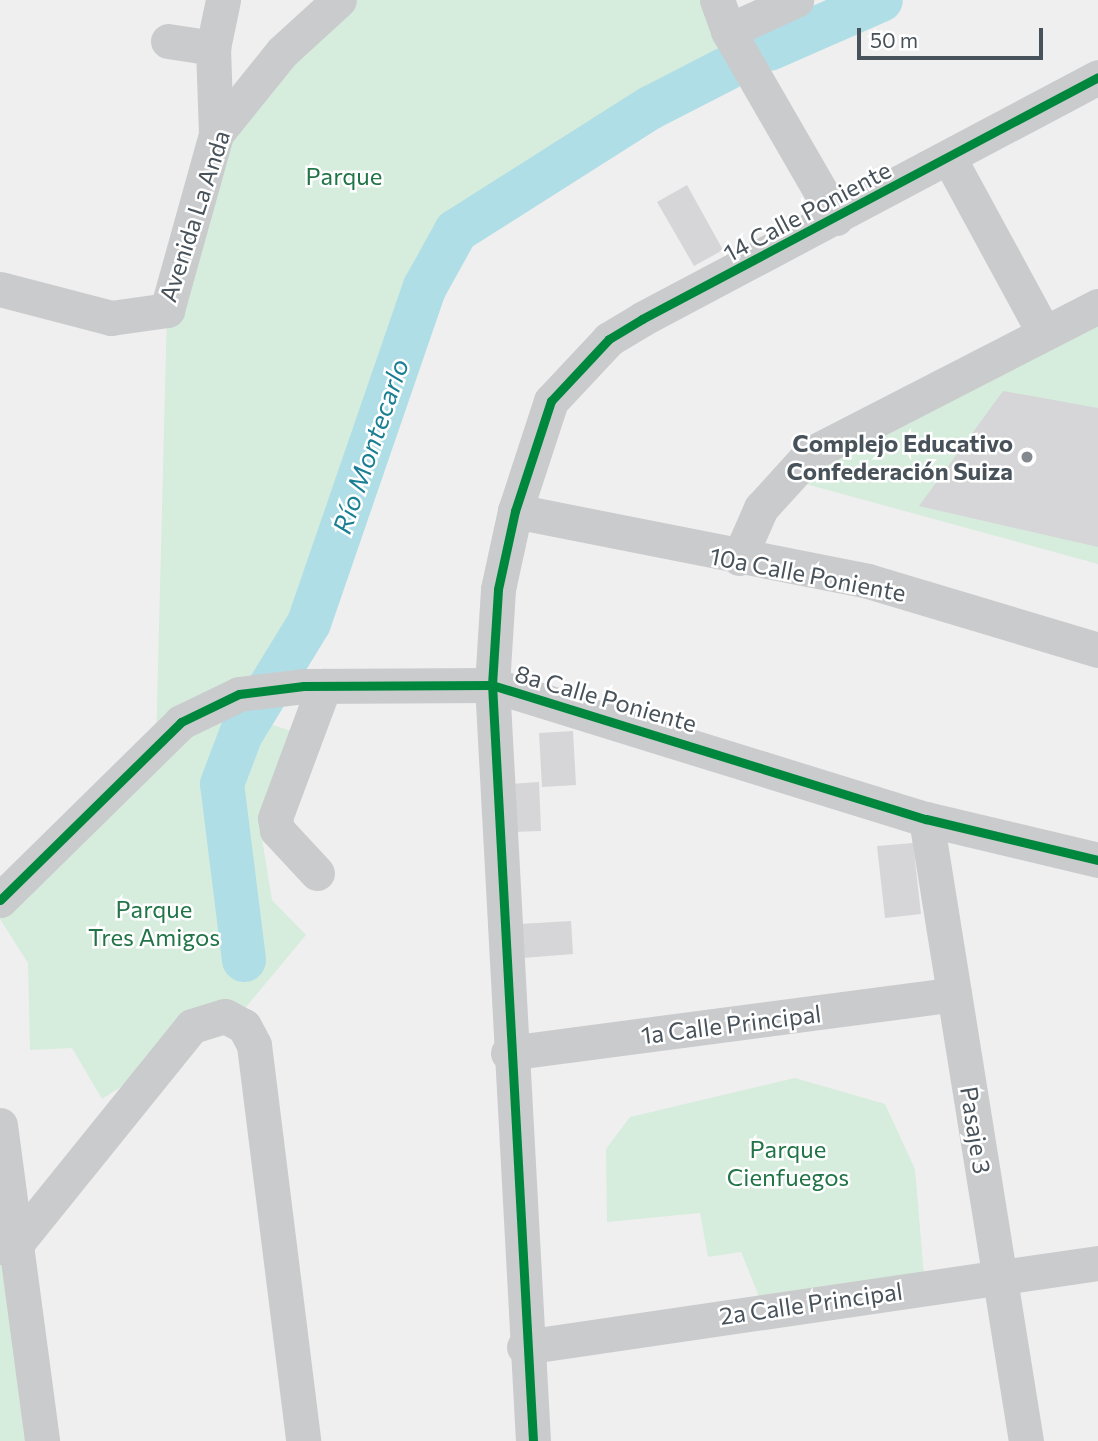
<!DOCTYPE html>
<html>
<head>
<meta charset="utf-8">
<style>
	body { margin:0 }
	#map { position:relative; width:1098px; height:1441px; overflow:hidden; background:#f0efef; font-family:Commissioner,sans-serif }
	div>[style] { position:absolute }
	.green>* { inset:0; background:#d6ecdd }
	.river>* { height:44px; margin:-22px; padding:0 22px; transform-origin:22px; border-radius:22px; background:#afdee6 }
	.building>* { inset:0; background:#d6d6d8 }
	.minor>* { height:35px; margin:-17.5px; padding:0 17.5px; transform-origin:17.5px; border-radius:17.5px; background:#cacbcd }
	.cycleway>* { height:9px; margin:-4.5px; padding:0 4.5px; transform-origin:4.5px; border-radius:4.5px; background:#00873e }
	.dots>* { width:19px; height:19px; translate:-50% -50%; box-sizing:border-box; border:4px solid #fff; border-radius:50% }
	span { translate:-50% -50%; white-space:nowrap; text-align:center; line-height:1.15; -webkit-text-stroke:5px #fff; paint-order:stroke }
	.park-label { font-size:24px; color:#207446 }
	.street-label { font-size:24px; color:#48525a }
	.poi-label { font-size:24px; color:#48525a; font-weight:700 }
	.right { translate:-100% -50%; text-align:right }
	.water-label { font-size:26px; color:#1a7f93; font-style:italic }
	.scale { position:absolute; left:857px; top:28px; width:186px; height:32px; box-sizing:border-box; border:4px solid #48525a; border-top:0; padding-left:9px; font-size:21px; line-height:24px; white-space:nowrap; color:#48525a; -webkit-text-stroke:5px #fff; paint-order:stroke }
</style>
</head>
<body>
<div id="map">
	<div class="green">
		<i style="clip-path:polygon(339px 0,710px 0,726px 69px,456px 231px,309px 623px,219px 708px,298px 733px,258px 814px,272px 900px,306px 935px,246px 1007px,102px 1099px,72px 1048px,30px 1050px,28px 963px,0 919px,0 900px,156px 746px,167px 310px,234px 108px)"></i>
		<i style="clip-path:polygon(1098px 306px,1098px 564px,784px 478px)"></i>
		<i style="clip-path:polygon(795px 1078px,885px 1104px,915px 1169px,925px 1287px,764px 1309px,741px 1252px,708px 1257px,700px 1213px,607px 1222px,606px 1149px,630px 1117px)"></i>
		<i style="clip-path:polygon(0 1247px,42px 1441px,0 1441px)"></i>
	</div>
	<div class="river">
		<i style="left:769px;top:49px;width:122px;rotate:-23.6deg"></i>
		<i style="left:244px;top:960px;width:177px;rotate:-97.1deg"></i>
		<i style="left:222px;top:784px;width:53px;rotate:-69.2deg"></i>
		<i style="left:241px;top:734px;width:130px;rotate:-58.5deg"></i>
		<i style="left:309px;top:623px;width:355px;rotate:-71deg"></i>
		<i style="left:425px;top:287px;width:64px;rotate:-61deg"></i>
		<i style="left:456px;top:231px;width:230px;rotate:-32.4deg"></i>
		<i style="left:650px;top:108px;width:85px;rotate:-27.2deg"></i>
	</div>
	<div class="building">
		<i style="clip-path:polygon(687px 185px,723px 250px,694px 266px,657px 202px)"></i>
		<i style="clip-path:polygon(1003px 391px,1098px 408px,1098px 547px,919px 506px)"></i>
		<i style="clip-path:polygon(573px 731px,576px 785px,542px 787px,539px 733px)"></i>
		<i style="clip-path:polygon(539px 782px,541px 831px,512px 832px,510px 784px)"></i>
		<i style="clip-path:polygon(913px 843px,921px 914px,885px 918px,877px 846px)"></i>
		<i style="clip-path:polygon(571px 921px,573px 954px,523px 958px,520px 924px)"></i>
	</div>
	<div class="minor">
		<i style="left:717px;top:0;width:33px;rotate:70deg"></i>
		<i style="left:728px;top:31px;width:216px;rotate:60deg"></i>
		<i style="left:728px;top:31px;width:75px;rotate:-24.5deg"></i>
		<i style="left:168px;top:41px;width:46px;rotate:8.8deg"></i>
		<i style="left:216px;top:134px;width:86px;rotate:-92deg"></i>
		<i style="left:213px;top:48px;width:49px;rotate:-78.2deg"></i>
		<i style="left:949px;top:158px;width:199px;rotate:61.5deg"></i>
		<i style="left:0;top:289px;width:115px;rotate:14.6deg"></i>
		<i style="left:111px;top:318px;width:57px;rotate:-8.1deg"></i>
		<i style="left:167px;top:310px;width:183px;rotate:-74.4deg"></i>
		<i style="left:216px;top:134px;width:105px;rotate:-51.2deg"></i>
		<i style="left:282px;top:52px;width:77px;rotate:-42.4deg"></i>
		<i style="left:515px;top:511px;width:360px;rotate:11.2deg"></i>
		<i style="left:868px;top:581px;width:240px;rotate:16.7deg"></i>
		<i style="left:739px;top:558px;width:55px;rotate:-66.3deg"></i>
		<i style="left:761px;top:508px;width:73px;rotate:-47.8deg"></i>
		<i style="left:810px;top:454px;width:324px;rotate:-27.2deg"></i>
		<i style="left:926px;top:819px;width:630px;rotate:80.87deg"></i>
		<i style="left:317px;top:873px;width:59px;rotate:-132.9deg"></i>
		<i style="left:277px;top:830px;width:12px;rotate:-99deg"></i>
		<i style="left:275px;top:818px;width:141px;rotate:-69.6deg"></i>
		<i style="left:0;top:900px;width:254px;rotate:-44.5deg"></i>
		<i style="left:181px;top:722px;width:64px;rotate:-25.8deg"></i>
		<i style="left:239px;top:694px;width:65px;rotate:-7deg"></i>
		<i style="left:304px;top:686px;width:188px;rotate:-0.3deg"></i>
		<i style="left:492px;top:685px;width:454px;rotate:17.2deg"></i>
		<i style="left:926px;top:819px;width:177px;rotate:13.4deg"></i>
		<i style="left:508px;top:1053px;width:450px;rotate:-7.5deg"></i>
		<i style="left:0;top:1125px;width:319px;rotate:82.4deg"></i>
		<i style="left:0;top:1247px;width:16px;rotate:-11deg"></i>
		<i style="left:16px;top:1244px;width:280px;rotate:-51.1deg"></i>
		<i style="left:192px;top:1026px;width:34px;rotate:-17deg"></i>
		<i style="left:225px;top:1016px;width:21px;rotate:28deg"></i>
		<i style="left:244px;top:1026px;width:21px;rotate:62deg"></i>
		<i style="left:254px;top:1045px;width:399px;rotate:82.9deg"></i>
		<i style="left:524px;top:1347px;width:580px;rotate:-8.33deg"></i>
		<i style="left:533px;top:1441px;width:757px;rotate:-93.1deg"></i>
		<i style="left:492px;top:685px;width:96px;rotate:-86.4deg"></i>
		<i style="left:498px;top:589px;width:80px;rotate:-77.7deg"></i>
		<i style="left:515px;top:511px;width:116px;rotate:-71.9deg"></i>
		<i style="left:551px;top:401px;width:85px;rotate:-46.9deg"></i>
		<i style="left:609px;top:339px;width:39px;rotate:-31deg"></i>
		<i style="left:642px;top:319px;width:516px;rotate:-27.95deg"></i>
	</div>
	<div class="cycleway">
		<i style="left:0;top:900px;width:254px;rotate:-44.5deg"></i>
		<i style="left:181px;top:722px;width:64px;rotate:-25.8deg"></i>
		<i style="left:239px;top:694px;width:65px;rotate:-7deg"></i>
		<i style="left:304px;top:686px;width:188px;rotate:-0.3deg"></i>
		<i style="left:492px;top:685px;width:454px;rotate:17.2deg"></i>
		<i style="left:926px;top:819px;width:177px;rotate:13.4deg"></i>
		<i style="left:533px;top:1441px;width:757px;rotate:-93.1deg"></i>
		<i style="left:492px;top:685px;width:96px;rotate:-86.4deg"></i>
		<i style="left:498px;top:589px;width:80px;rotate:-77.7deg"></i>
		<i style="left:515px;top:511px;width:116px;rotate:-71.9deg"></i>
		<i style="left:551px;top:401px;width:85px;rotate:-46.9deg"></i>
		<i style="left:609px;top:339px;width:39px;rotate:-31deg"></i>
		<i style="left:642px;top:319px;width:516px;rotate:-27.95deg"></i>
	</div>
	<div class="dots">
		<i style="left:1027px;top:457px;background:#83898e"></i>
	</div>
	<div class="park-label">
		<span style="left:344px;top:176px">Parque</span>
		<span style="left:154px;top:923px">Parque<br>Tres Amigos</span>
		<span style="left:788px;top:1163px">Parque<br>Cienfuegos</span>
	</div>
	<div class="street-label">
		<span style="left:807px;top:211px;rotate:-28deg">14 Calle Poniente</span>
		<span style="left:194px;top:216px;rotate:-72deg">Avenida La Anda</span>
		<span style="left:808px;top:574px;rotate:11deg">10a Calle Poniente</span>
		<span style="left:606px;top:698px;rotate:16deg">8a Calle Poniente</span>
		<span style="left:731px;top:1024px;rotate:-7deg">1a Calle Principal</span>
		<span style="left:976px;top:1130px;rotate:81deg">Pasaje 3</span>
		<span style="left:811px;top:1303px;rotate:-8deg">2a Calle Principal</span>
	</div>
	<div class="poi-label">
		<span class="right" style="left:1013px;top:457px">Complejo Educativo<br>Confederación Suiza</span>
	</div>
	<div class="water-label">
		<span style="left:370px;top:446px;rotate:-71deg">Río Montecarlo</span>
	</div>
	<div class="scale">50 m</div>
</div>
</body>
</html>
